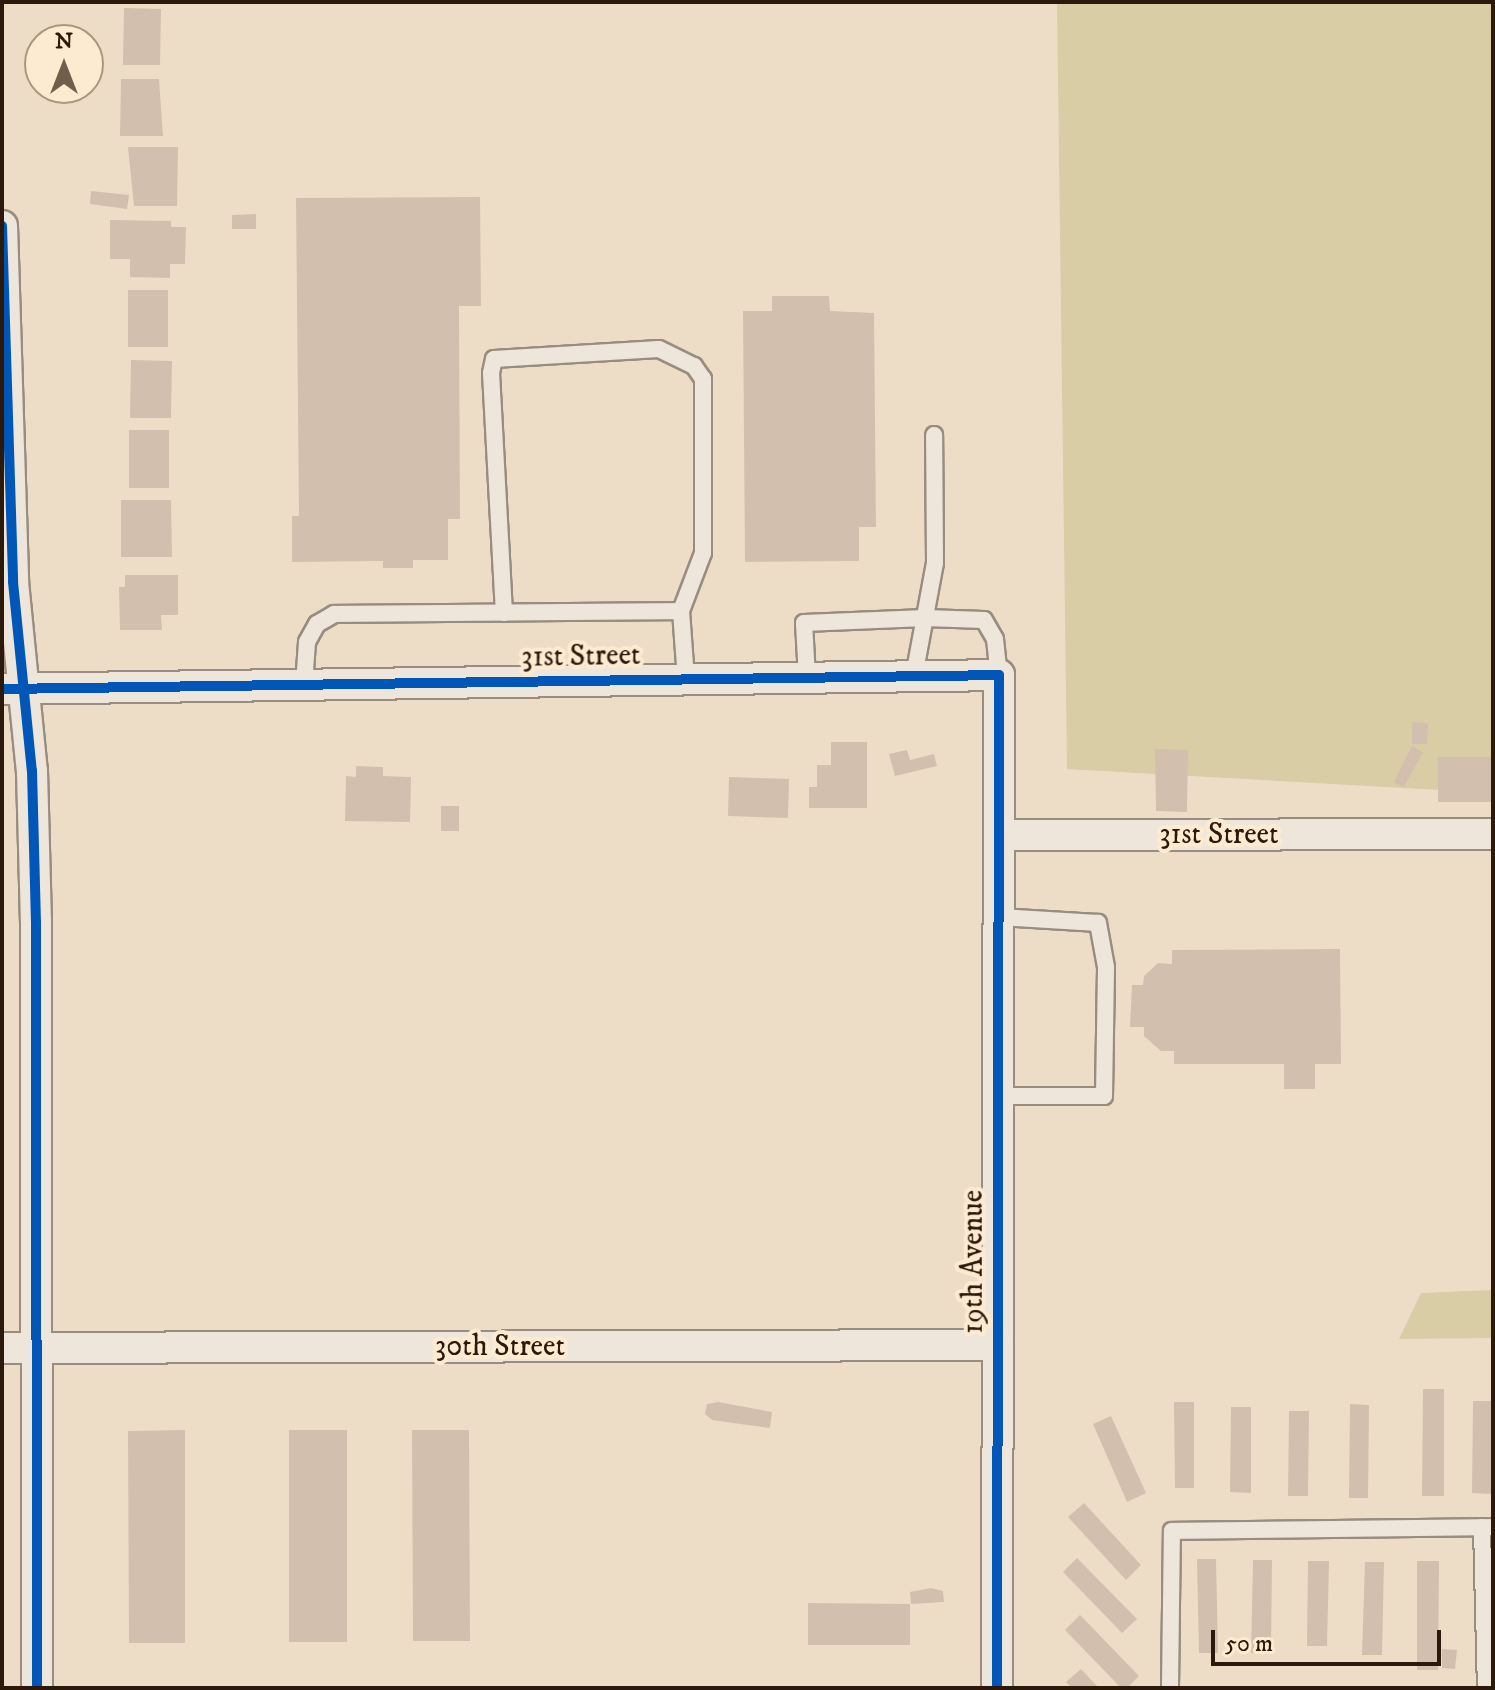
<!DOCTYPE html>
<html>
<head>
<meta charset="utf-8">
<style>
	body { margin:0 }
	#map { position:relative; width:1495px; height:1690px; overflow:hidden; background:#edddc7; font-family:"IM FELL DW Pica",serif }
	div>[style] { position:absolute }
	.green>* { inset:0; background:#d8cda5 }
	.building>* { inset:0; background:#d3bfae }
	.roads { filter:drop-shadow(2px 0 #988d7f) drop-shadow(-2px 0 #988d7f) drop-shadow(0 2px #988d7f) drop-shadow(0 -2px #988d7f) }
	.service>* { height:16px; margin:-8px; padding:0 8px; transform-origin:8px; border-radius:8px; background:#efe6db }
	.minor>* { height:30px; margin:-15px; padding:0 15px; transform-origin:15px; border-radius:15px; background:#efe6db }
	.cycleway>* { height:10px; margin:-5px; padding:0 5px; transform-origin:5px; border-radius:5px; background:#0057b8 }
	span { translate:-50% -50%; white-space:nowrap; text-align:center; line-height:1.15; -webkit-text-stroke:8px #fdebd1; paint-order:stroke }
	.street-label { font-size:30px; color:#2c190c }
	.frame { position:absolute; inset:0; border:4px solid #2c190c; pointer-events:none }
	.north { position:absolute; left:24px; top:24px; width:80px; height:80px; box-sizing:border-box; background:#fdebd1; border:2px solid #a99782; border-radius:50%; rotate:0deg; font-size:22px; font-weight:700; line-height:32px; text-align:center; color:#2c190c }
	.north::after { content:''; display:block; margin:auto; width:28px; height:36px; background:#705e4d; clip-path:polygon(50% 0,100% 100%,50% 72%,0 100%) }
	.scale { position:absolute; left:1211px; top:1630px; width:230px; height:36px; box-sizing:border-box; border:4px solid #2c190c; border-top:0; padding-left:10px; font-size:24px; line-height:28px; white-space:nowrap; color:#2c190c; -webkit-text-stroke:6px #fdebd1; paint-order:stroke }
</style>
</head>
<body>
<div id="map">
	<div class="green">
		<i style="clip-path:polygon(1057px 2px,1493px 2px,1493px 793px,1067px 769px)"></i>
		<i style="clip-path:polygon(1493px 1290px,1493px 1338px,1399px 1339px,1421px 1293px)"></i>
	</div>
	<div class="building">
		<i style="clip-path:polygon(124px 8px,161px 9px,160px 65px,123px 65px)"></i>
		<i style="clip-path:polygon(121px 79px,159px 79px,163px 136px,120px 136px)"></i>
		<i style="clip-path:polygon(128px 147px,178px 147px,177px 206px,134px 206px)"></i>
		<i style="clip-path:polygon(91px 191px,129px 195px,127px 209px,90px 204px)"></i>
		<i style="clip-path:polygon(480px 197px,481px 306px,459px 306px,460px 519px,448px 519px,448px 560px,413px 560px,413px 568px,383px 568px,383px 561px,292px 562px,292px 516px,299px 516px,296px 198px)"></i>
		<i style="clip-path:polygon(256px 214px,256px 229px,232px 229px,232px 215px)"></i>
		<i style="clip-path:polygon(110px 220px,171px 221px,171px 227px,186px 227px,185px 264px,170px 264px,170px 278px,130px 277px,130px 259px,110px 259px)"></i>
		<i style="clip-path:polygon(128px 290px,168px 290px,168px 347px,128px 347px)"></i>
		<i style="clip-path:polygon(772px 296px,829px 296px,830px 311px,874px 313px,876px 527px,859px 527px,859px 561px,745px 562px,743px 311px,772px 311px)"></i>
		<i style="clip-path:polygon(131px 360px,172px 361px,171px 418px,130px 418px)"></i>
		<i style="clip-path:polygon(129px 430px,169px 430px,169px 488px,129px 488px)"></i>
		<i style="clip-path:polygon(121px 500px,171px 500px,172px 557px,121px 557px)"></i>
		<i style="clip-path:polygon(125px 575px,178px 575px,178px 615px,161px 615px,162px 630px,120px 630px,119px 587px,125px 587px)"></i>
		<i style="clip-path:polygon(1412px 722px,1428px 723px,1427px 744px,1412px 744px)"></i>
		<i style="clip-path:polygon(831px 742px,867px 742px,867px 808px,809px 808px,809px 787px,817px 787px,817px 765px,831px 765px)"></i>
		<i style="clip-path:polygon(1412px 746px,1423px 752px,1404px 787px,1394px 782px)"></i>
		<i style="clip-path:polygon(1155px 749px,1188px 750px,1187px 812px,1156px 811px)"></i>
		<i style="clip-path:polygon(907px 750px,910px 760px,934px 754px,937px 766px,895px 776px,889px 754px)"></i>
		<i style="clip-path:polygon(1438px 757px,1493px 757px,1493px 802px,1438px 802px)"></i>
		<i style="clip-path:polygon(356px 766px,383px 767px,383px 776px,411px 777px,410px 822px,345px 821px,346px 776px,356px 777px)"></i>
		<i style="clip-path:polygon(729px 777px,789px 779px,788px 818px,728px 816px)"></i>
		<i style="clip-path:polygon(441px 806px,459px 806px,459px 831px,441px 831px)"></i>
		<i style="clip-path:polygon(1340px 949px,1341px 1064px,1315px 1064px,1315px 1089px,1284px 1089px,1284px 1064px,1174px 1064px,1174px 1051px,1161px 1051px,1144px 1036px,1144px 1027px,1130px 1027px,1132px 985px,1143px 985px,1144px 976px,1158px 963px,1172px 964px,1172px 950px)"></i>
		<i style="clip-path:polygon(1423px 1389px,1444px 1389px,1444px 1496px,1422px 1496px)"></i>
		<i style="clip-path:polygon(1473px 1401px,1492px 1401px,1492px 1494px,1472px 1493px)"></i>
		<i style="clip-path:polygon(718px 1402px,772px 1412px,770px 1428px,712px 1420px,705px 1414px,707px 1404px)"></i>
		<i style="clip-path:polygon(1174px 1402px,1194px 1402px,1194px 1488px,1175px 1488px)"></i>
		<i style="clip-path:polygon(1350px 1404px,1369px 1405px,1368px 1498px,1349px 1498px)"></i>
		<i style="clip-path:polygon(1231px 1407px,1251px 1407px,1251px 1493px,1230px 1492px)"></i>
		<i style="clip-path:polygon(1289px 1411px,1309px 1411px,1308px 1496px,1288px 1496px)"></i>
		<i style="clip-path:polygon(1111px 1416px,1146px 1493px,1127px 1502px,1093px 1424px)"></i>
		<i style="clip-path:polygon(185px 1430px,185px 1643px,129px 1643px,128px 1431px)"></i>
		<i style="clip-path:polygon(289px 1430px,347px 1430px,347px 1642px,289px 1642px)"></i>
		<i style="clip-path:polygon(412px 1430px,469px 1430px,470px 1641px,413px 1641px)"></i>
		<i style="clip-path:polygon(1084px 1503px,1141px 1565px,1126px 1580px,1068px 1517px)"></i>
		<i style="clip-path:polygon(1077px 1558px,1137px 1619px,1122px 1633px,1063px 1572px)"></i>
		<i style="clip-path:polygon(1197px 1559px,1216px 1559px,1218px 1653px,1199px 1653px)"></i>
		<i style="clip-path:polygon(1253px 1560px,1272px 1560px,1271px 1654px,1251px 1653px)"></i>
		<i style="clip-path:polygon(1308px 1561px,1329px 1561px,1327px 1646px,1307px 1646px)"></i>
		<i style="clip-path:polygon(1417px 1561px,1439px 1561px,1438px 1670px,1417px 1670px)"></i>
		<i style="clip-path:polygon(1365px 1562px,1384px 1562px,1382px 1655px,1362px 1655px)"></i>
		<i style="clip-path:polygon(931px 1588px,943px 1591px,944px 1602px,911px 1604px,910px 1592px)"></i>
		<i style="clip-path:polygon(808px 1603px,910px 1604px,910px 1645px,808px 1645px)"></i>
		<i style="clip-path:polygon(1080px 1615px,1139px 1676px,1127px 1688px,1121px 1688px,1065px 1630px)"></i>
		<i style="clip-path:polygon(1442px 1649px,1457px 1650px,1455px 1669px,1442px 1668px)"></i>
		<i style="clip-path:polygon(1081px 1669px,1099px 1688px,1072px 1688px,1066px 1682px)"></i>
	</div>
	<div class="roads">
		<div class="service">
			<i style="left:504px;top:613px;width:240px;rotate:-93.1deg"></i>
			<i style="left:491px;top:373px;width:14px;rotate:-78deg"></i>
			<i style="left:494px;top:359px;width:165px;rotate:-3.5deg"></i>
			<i style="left:659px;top:349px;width:39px;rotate:26deg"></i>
			<i style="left:694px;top:366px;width:16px;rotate:55deg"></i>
			<i style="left:703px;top:379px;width:174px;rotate:90deg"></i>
			<i style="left:703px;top:553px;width:62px;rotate:110.8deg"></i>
			<i style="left:914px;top:676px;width:115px;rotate:-79.5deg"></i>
			<i style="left:935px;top:563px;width:128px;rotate:-90.4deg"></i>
			<i style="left:807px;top:678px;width:55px;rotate:-93.1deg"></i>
			<i style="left:804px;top:623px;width:121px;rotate:-2.4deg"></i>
			<i style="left:925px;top:618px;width:59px;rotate:1.9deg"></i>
			<i style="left:984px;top:620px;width:22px;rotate:60deg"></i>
			<i style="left:995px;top:639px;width:36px;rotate:84deg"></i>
			<i style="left:304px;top:685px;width:43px;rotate:-86deg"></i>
			<i style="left:307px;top:642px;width:21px;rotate:-61deg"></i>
			<i style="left:317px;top:624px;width:20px;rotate:-30deg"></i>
			<i style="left:334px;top:614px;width:347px;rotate:-0.5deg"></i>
			<i style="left:681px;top:611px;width:68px;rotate:85.8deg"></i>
			<i style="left:999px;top:1096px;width:105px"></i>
			<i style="left:1104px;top:1096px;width:129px;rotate:-89.1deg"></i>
			<i style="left:1106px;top:967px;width:45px;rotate:-100.3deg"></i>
			<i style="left:1098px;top:923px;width:99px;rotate:-176.5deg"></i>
			<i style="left:1482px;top:1527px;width:161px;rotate:88.6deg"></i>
			<i style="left:1170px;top:1688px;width:157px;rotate:-89.3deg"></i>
			<i style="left:1172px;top:1531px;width:321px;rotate:-0.7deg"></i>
		</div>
		<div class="minor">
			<i style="left:2px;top:226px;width:356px;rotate:88.2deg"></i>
			<i style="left:13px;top:582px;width:190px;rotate:84.3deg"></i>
			<i style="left:32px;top:771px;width:151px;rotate:88.5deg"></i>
			<i style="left:36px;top:922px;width:766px;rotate:89.93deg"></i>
			<i style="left:2px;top:689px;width:997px;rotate:-0.8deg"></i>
			<i style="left:999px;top:675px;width:1013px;rotate:90.11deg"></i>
			<i style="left:999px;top:835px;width:494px;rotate:-0.1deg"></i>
			<i style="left:2px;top:1348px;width:996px;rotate:-0.17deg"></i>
		</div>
	</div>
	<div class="cycleway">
		<i style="left:2px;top:226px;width:356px;rotate:88.2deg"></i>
		<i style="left:13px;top:582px;width:190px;rotate:84.3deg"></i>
		<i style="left:32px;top:771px;width:151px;rotate:88.5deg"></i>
		<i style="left:36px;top:922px;width:766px;rotate:89.93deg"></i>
		<i style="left:2px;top:689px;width:997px;rotate:-0.8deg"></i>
		<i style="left:999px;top:675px;width:1013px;rotate:90.11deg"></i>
	</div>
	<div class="street-label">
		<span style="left:581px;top:657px;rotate:-1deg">31st Street</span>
		<span style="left:1219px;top:835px">31st Street</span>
		<span style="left:974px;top:1262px;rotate:-90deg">19th Avenue</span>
		<span style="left:500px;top:1347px">30th Street</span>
	</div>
	<div class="frame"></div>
	<div class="north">N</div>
	<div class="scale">50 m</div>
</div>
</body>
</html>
